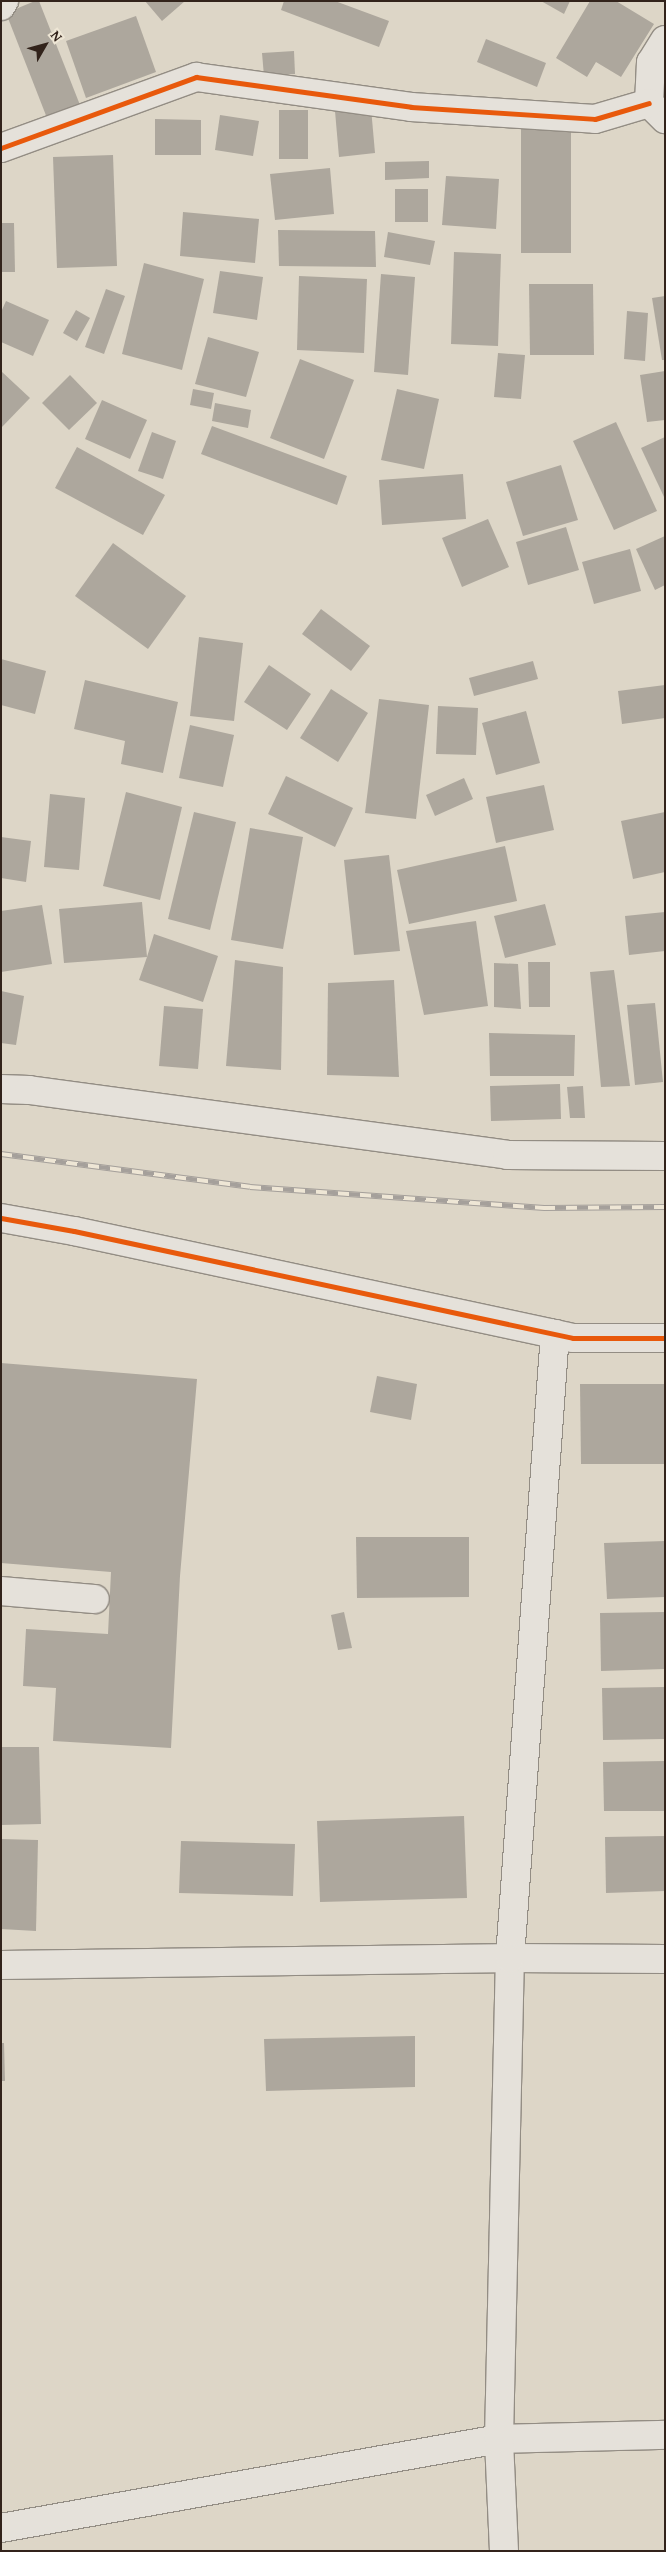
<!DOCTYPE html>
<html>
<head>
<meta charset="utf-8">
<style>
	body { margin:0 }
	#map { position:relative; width:666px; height:2552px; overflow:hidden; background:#ddd6c7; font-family:"Gentium Book Plus",serif }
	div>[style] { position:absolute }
	.building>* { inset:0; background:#ada79d }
	.roads { filter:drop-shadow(1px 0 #938d84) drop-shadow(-1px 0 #938d84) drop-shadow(0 1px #938d84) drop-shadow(0 -1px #938d84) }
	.minor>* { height:28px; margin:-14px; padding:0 14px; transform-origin:14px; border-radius:14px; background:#e5e1da }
	.rail>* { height:5.5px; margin-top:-2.75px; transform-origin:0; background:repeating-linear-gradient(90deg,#eee6d5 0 11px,#a5a09b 0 22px); box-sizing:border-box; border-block:1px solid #a5a09b }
	.cycleway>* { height:5px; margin:-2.5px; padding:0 2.5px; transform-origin:2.5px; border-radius:2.5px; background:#e8590c }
	span { translate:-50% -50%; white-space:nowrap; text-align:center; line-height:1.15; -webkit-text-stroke:5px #eee6d5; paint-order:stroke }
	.frame { position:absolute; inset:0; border:2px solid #32231b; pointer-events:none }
	.north { position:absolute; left:20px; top:20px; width:50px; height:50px; -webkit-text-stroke:4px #eee6d5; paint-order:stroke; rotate:52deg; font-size:14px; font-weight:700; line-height:20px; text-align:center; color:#32231b }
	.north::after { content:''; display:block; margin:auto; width:18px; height:22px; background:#32231b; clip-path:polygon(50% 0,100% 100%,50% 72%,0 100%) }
</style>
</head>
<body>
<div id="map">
	<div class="building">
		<i style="clip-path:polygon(35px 1px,39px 1px,80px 105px,47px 118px,6px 13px)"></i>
		<i style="clip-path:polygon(145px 1px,185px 1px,162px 21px)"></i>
		<i style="clip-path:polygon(284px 1px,335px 1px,389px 21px,379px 47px,281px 10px)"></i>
		<i style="clip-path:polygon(541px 1px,570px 1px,564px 14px)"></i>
		<i style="clip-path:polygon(590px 1px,616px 1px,654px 24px,621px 77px,596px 62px,587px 77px,556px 58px)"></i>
		<i style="clip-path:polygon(136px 16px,156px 72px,86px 98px,66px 41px)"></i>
		<i style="clip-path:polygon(486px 39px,546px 63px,537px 87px,477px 62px)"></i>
		<i style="clip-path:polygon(294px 51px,295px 74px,264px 76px,262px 53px)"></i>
		<i style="clip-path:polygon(371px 108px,375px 153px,339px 157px,335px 111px)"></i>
		<i style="clip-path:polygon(279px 110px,308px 110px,308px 159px,279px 159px)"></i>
		<i style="clip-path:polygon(220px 115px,259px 121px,253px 156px,215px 150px)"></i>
		<i style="clip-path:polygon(155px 119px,201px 120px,201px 155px,155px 155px)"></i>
		<i style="clip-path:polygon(521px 128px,571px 128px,571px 253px,521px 253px)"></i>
		<i style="clip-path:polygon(113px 155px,117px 266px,57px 268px,53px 157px)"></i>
		<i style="clip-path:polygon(429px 161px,429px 178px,385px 180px,385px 162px)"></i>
		<i style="clip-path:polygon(330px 168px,334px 214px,275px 220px,270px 174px)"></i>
		<i style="clip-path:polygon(446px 176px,499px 179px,496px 229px,442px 225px)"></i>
		<i style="clip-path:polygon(395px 189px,428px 189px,428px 222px,395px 222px)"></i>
		<i style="clip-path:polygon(183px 212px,259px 219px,255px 263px,180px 256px)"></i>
		<i style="clip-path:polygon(1px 223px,14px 223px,15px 272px,1px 272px)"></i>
		<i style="clip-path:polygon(278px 230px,375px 231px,376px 267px,279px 266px)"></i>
		<i style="clip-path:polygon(388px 232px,435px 241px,430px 265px,384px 257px)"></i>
		<i style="clip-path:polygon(454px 252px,501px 254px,498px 346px,451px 344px)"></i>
		<i style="clip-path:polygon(144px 263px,204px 279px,182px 370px,122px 354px)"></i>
		<i style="clip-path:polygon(220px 271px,263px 277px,257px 320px,213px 313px)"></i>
		<i style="clip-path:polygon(381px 274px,415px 277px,408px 375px,374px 372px)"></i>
		<i style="clip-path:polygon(299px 276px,367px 279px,364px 353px,297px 350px)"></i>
		<i style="clip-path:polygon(529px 284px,593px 284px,594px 355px,530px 355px)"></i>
		<i style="clip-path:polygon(106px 289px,125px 296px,104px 354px,85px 347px)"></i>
		<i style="clip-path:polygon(665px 296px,665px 360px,662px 360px,652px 298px)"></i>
		<i style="clip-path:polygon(6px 301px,49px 320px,33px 356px,1px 342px,1px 312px)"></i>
		<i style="clip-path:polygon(76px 310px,90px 318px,77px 341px,63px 333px)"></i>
		<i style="clip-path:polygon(627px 311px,648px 313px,645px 361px,624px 359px)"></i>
		<i style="clip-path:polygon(208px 337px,259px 352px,246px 397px,195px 384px)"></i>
		<i style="clip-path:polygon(498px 353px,525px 355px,521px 399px,494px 397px)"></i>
		<i style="clip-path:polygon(300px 359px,354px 380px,324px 459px,270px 438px)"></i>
		<i style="clip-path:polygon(1px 371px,30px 398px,1px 428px)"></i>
		<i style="clip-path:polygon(665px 371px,665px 420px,647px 422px,640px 375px)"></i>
		<i style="clip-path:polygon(70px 375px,97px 403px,69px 430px,42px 403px)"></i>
		<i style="clip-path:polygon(193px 389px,214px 393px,211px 409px,190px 405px)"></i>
		<i style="clip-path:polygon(397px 389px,439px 399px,424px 469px,381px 460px)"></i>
		<i style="clip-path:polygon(102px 400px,147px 420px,130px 459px,85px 439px)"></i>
		<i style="clip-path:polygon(215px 403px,251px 410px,248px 428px,212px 421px)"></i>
		<i style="clip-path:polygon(616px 422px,657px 511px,614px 530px,573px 441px)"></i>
		<i style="clip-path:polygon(212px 426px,347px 476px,337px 505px,201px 454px)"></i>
		<i style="clip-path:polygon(152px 432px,176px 441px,163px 479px,138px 471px)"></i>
		<i style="clip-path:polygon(665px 437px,665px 499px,641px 448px)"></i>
		<i style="clip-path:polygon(77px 447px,165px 495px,143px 535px,55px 488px)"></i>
		<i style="clip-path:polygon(561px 465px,578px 520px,523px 536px,506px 482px)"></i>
		<i style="clip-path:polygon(463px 474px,466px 519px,382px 525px,379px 480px)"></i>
		<i style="clip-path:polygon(488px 519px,509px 567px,462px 587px,442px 538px)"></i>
		<i style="clip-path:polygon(566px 527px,579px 570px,528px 585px,516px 542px)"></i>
		<i style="clip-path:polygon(665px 536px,665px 585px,655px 590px,636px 549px)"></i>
		<i style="clip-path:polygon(113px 543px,186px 596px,148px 649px,75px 596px)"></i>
		<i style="clip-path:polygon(630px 549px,641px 591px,594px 604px,582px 562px)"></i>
		<i style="clip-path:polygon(321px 609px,370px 646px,351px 671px,302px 634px)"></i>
		<i style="clip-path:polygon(199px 637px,243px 643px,234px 721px,190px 716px)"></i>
		<i style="clip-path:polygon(1px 659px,46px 671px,35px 714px,1px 705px)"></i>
		<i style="clip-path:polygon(533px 661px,538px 679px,474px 696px,469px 678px)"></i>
		<i style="clip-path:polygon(269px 665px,311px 694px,287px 730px,244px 702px)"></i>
		<i style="clip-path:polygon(85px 680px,178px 702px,163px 773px,121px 764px,125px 741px,74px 729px)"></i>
		<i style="clip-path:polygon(665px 685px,665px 718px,622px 724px,618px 691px)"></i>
		<i style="clip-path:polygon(331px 689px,368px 713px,338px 762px,300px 738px)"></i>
		<i style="clip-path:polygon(379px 699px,429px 705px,416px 819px,365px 813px)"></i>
		<i style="clip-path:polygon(438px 706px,478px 708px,476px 755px,436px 754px)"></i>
		<i style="clip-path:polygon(526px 711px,540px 763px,496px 775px,482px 723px)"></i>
		<i style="clip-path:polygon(190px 725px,234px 735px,223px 787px,179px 778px)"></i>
		<i style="clip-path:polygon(286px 776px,353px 808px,335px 847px,268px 814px)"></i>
		<i style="clip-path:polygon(464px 778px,473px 799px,435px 816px,426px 795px)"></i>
		<i style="clip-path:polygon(544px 785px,554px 830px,496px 843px,486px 797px)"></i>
		<i style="clip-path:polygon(126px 792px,182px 807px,160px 900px,103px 886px)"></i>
		<i style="clip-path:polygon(50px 794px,85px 798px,79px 870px,44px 867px)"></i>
		<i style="clip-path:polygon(194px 812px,236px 822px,210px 930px,168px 919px)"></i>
		<i style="clip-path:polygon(665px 812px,665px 872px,633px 879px,621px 821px)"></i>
		<i style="clip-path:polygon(250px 828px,303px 837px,283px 949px,231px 940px)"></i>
		<i style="clip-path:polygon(1px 837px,31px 841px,26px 882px,1px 878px)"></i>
		<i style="clip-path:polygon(505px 846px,517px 901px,409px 924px,397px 870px)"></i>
		<i style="clip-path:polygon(389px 855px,400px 951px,354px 955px,344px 860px)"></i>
		<i style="clip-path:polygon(142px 902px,147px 957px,154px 934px,218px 956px,203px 1002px,139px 980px,147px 957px,64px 963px,59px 909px)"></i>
		<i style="clip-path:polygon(545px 904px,556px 945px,505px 958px,494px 916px)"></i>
		<i style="clip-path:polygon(42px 905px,52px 964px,1px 972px,1px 911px)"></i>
		<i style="clip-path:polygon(665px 912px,665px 951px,629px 955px,625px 916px)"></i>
		<i style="clip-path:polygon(476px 921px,488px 1006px,424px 1015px,406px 931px)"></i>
		<i style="clip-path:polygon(235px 960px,283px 967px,281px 1070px,226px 1066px)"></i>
		<i style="clip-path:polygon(528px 962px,550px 962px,550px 1007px,529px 1007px)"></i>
		<i style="clip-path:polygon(494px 963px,518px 964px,521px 1009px,494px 1007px)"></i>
		<i style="clip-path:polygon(614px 970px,630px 1086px,601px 1087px,590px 972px)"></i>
		<i style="clip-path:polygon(394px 980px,399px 1077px,327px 1075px,328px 983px)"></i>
		<i style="clip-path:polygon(1px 991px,24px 996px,16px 1045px,1px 1043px)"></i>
		<i style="clip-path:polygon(655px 1003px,663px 1082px,635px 1085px,627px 1005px)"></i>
		<i style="clip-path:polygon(164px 1006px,203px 1009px,198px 1069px,159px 1066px)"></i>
		<i style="clip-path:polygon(489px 1033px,575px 1035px,574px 1076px,490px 1076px)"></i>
		<i style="clip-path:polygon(560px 1084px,561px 1119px,491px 1121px,490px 1086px)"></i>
		<i style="clip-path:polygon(583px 1086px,585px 1118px,570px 1118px,567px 1087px)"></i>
		<i style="clip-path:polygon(1px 1363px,197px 1379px,180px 1576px,171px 1748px,53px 1741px,56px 1688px,23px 1686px,26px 1629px,108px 1634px,111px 1572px,1px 1563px)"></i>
		<i style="clip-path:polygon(377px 1376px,417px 1384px,411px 1420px,370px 1412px)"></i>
		<i style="clip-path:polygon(580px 1384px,665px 1384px,665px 1464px,581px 1464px)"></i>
		<i style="clip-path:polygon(356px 1537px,469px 1537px,469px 1597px,357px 1598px)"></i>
		<i style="clip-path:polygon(665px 1541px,665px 1597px,607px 1599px,604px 1543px)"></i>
		<i style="clip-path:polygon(344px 1612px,352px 1648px,338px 1650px,331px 1615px)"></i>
		<i style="clip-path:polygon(665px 1612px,665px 1669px,601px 1671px,600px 1613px)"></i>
		<i style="clip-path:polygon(665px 1687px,665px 1739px,603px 1740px,602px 1688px)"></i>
		<i style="clip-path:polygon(1px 1747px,39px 1747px,41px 1824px,1px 1825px)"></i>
		<i style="clip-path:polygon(665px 1761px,665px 1811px,604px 1811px,603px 1762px)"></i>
		<i style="clip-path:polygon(464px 1816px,467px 1898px,320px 1902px,317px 1821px)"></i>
		<i style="clip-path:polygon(665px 1836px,665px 1891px,606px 1893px,605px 1837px)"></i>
		<i style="clip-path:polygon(1px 1839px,38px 1840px,36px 1931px,1px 1929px)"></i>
		<i style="clip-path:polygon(181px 1841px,295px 1844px,293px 1896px,179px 1893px)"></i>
		<i style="clip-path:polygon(415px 2036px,415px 2087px,266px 2091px,264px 2039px)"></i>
		<i style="clip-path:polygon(1px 2043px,4px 2043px,5px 2081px,1px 2081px)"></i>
	</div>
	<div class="roads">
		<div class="minor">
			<i style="left:1px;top:6px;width:6px;rotate:-59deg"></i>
			<i style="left:665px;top:40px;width:26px;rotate:122deg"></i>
			<i style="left:651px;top:62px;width:41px;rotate:92.8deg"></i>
			<i style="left:649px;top:103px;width:23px;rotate:45deg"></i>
			<i style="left:1px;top:148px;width:208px;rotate:-20deg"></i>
			<i style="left:196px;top:77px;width:217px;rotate:7.9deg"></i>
			<i style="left:411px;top:107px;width:184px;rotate:3.7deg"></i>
			<i style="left:595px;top:119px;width:56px;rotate:-16.5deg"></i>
			<i style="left:1px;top:1089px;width:28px;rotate:2deg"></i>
			<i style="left:29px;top:1090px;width:482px;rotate:7.7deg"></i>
			<i style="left:507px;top:1155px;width:158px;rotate:0.4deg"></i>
			<i style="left:1px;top:1218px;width:74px;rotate:10.1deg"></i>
			<i style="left:74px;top:1231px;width:510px;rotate:12.1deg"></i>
			<i style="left:573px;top:1338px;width:92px"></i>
			<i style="left:1px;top:1591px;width:94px;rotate:4.9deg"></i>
			<i style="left:1px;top:1965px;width:509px;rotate:-0.79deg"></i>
			<i style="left:510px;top:1958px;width:155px;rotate:0.4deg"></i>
			<i style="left:1px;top:2528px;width:506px;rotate:-10.13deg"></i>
			<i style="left:499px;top:2439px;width:166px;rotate:-1.4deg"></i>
			<i style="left:504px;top:2551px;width:112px;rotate:-92.6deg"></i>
			<i style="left:499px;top:2439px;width:481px;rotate:-88.7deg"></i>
			<i style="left:510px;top:1958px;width:626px;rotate:-85.88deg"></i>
		</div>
	</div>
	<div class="rail">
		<i style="left:1px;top:1154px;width:251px;rotate:7.5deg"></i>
		<i style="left:250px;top:1187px;width:295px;rotate:4.1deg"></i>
		<i style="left:544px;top:1208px;width:121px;rotate:-0.5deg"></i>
	</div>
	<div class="cycleway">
		<i style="left:1px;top:148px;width:208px;rotate:-20deg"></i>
		<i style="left:196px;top:77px;width:217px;rotate:7.9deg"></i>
		<i style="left:411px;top:107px;width:184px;rotate:3.7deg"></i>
		<i style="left:595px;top:119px;width:56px;rotate:-16.5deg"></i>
		<i style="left:1px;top:1218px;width:74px;rotate:10.1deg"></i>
		<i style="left:74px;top:1231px;width:510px;rotate:12.1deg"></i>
		<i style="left:573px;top:1338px;width:92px"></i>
	</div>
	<div class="frame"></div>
	<div class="north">N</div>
</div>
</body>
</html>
